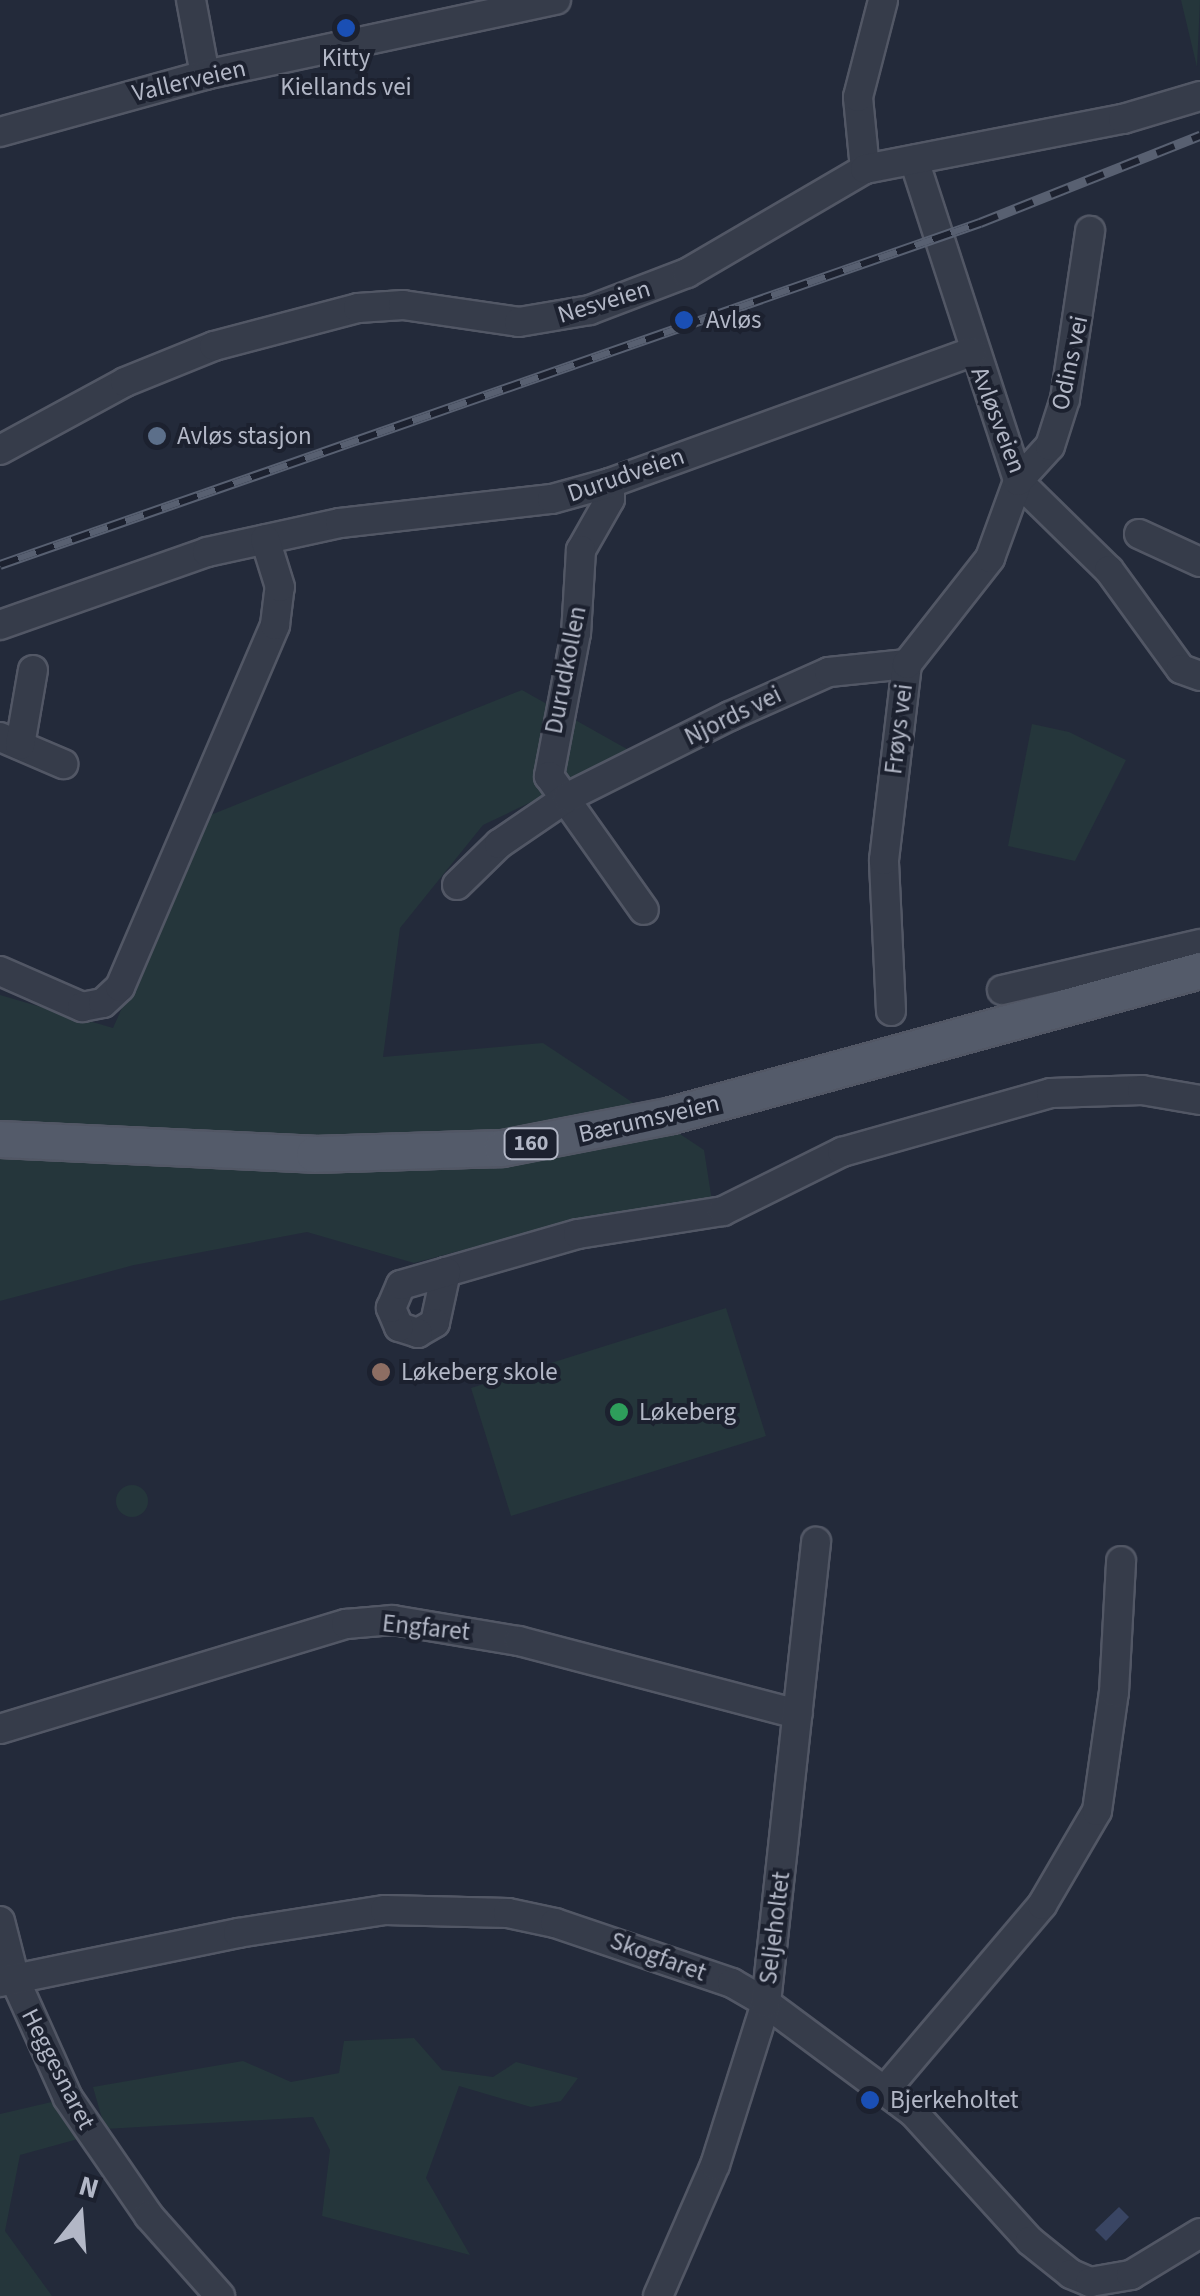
<!DOCTYPE html>
<html>
<head>
<meta charset="utf-8">
<style>
	body { margin:0 }
	#map { position:relative; width:1200px; height:2296px; overflow:hidden; background:#232a3a; font-family:"Source Sans 3",sans-serif }
	div>[style] { position:absolute }
	.green>* { inset:0; background:#25363b }
	.round { border-radius:50% }
	.water>* { inset:0; background:#394563 }
	.roads { filter:drop-shadow(2px 0 #525765) drop-shadow(-2px 0 #525765) drop-shadow(0 2px #525765) drop-shadow(0 -2px #525765) }
	.minor>* { height:28px; margin:-14px; padding:0 14px; transform-origin:14px; border-radius:14px; background:#363c4a }
	.major>* { height:35px; margin:-17.5px; padding:0 17.5px; transform-origin:17.5px; border-radius:17.5px; background:#545b6a }
	.rail>* { height:10px; margin-top:-5px; transform-origin:0; background:repeating-linear-gradient(90deg,#1c212f 0 19px,#586071 0 38px); box-sizing:border-box; border-block:2px solid #586071 }
	.dots>* { width:28px; height:28px; translate:-50% -50%; box-sizing:border-box; border:5px solid #1c212f; border-radius:50% }
	span { translate:-50% -50%; white-space:nowrap; text-align:center; line-height:1.15; -webkit-text-stroke:8px #1c212f; paint-order:stroke }
	.shield-label span { padding:2px 8px; background:#1c212f; border:2px solid; border-radius:8px; -webkit-text-stroke-width:0 }
	.shield-label { font-size:22px; color:#b2b7c6; font-weight:700 }
	.poi-label { font-size:25px; color:#b2b7c6 }
	.left { translate:0 -50%; text-align:left }
	.street-label { font-size:25px; color:#b2b7c6 }
	.north { position:absolute; left:30px; top:2166px; width:100px; height:100px; -webkit-text-stroke:8px #1c212f; paint-order:stroke; rotate:17deg; font-size:28px; font-weight:700; line-height:40px; text-align:center; color:#b2b7c6 }
	.north::after { content:''; display:block; margin:auto; width:35px; height:45px; background:#b2b7c6; clip-path:polygon(50% 0,100% 100%,50% 72%,0 100%) }
</style>
</head>
<body>
<div id="map">
	<div class="green">
		<i style="clip-path:polygon(1181px 0,1200px 0,1197px 67px)"></i>
		<i style="clip-path:polygon(522px 690px,634px 753px,483px 825px,400px 928px,383px 1057px,543px 1043px,704px 1150px,712px 1201px,576px 1220px,414px 1263px,307px 1232px,134px 1265px,0 1301px,0 995px,113px 1028px,208px 816px)"></i>
		<i style="clip-path:polygon(1032px 724px,1069px 732px,1126px 760px,1075px 861px,1008px 846px)"></i>
		<i style="clip-path:polygon(726px 1308px,766px 1436px,511px 1516px,471px 1388px)"></i>
		<i class="round" style="left:116px;top:1485px;width:32px;height:32px"></i>
		<i style="clip-path:polygon(414px 2038px,442px 2070px,493px 2077px,516px 2062px,578px 2078px,561px 2101px,531px 2107px,459px 2086px,426px 2178px,470px 2255px,322px 2216px,330px 2150px,313px 2117px,105px 2129px,93px 2087px,243px 2061px,291px 2082px,339px 2073px,344px 2041px)"></i>
		<i style="clip-path:polygon(56px 2101px,78px 2139px,20px 2155px,5px 2231px,52px 2296px,0 2296px,0 2114px)"></i>
	</div>
	<div class="water">
		<i style="clip-path:polygon(1119px 2207px,1129px 2217px,1106px 2241px,1095px 2230px)"></i>
	</div>
	<div class="roads">
		<div class="minor">
			<i style="left:191px;top:0;width:76px;rotate:79.4deg"></i>
			<i style="left:0;top:132px;width:213px;rotate:-15.5deg"></i>
			<i style="left:205px;top:75px;width:359px;rotate:-12.1deg"></i>
			<i style="left:914px;top:160px;width:337px;rotate:72deg"></i>
			<i style="left:1018px;top:481px;width:127px;rotate:44.4deg"></i>
			<i style="left:1109px;top:570px;width:122px;rotate:54deg"></i>
			<i style="left:1181px;top:669px;width:20px;rotate:20deg"></i>
			<i style="left:865px;top:169px;width:72px;rotate:-95.6deg"></i>
			<i style="left:858px;top:97px;width:100px;rotate:-75.5deg"></i>
			<i style="left:0;top:450px;width:142px;rotate:-28.5deg"></i>
			<i style="left:125px;top:382px;width:96px;rotate:-22deg"></i>
			<i style="left:214px;top:346px;width:149px;rotate:-14.8deg"></i>
			<i style="left:358px;top:308px;width:45px;rotate:-3.8deg"></i>
			<i style="left:403px;top:305px;width:117px;rotate:8.3deg"></i>
			<i style="left:519px;top:322px;width:72px;rotate:-9.6deg"></i>
			<i style="left:590px;top:310px;width:104px;rotate:-20.9deg"></i>
			<i style="left:687px;top:273px;width:206px;rotate:-30.3deg"></i>
			<i style="left:865px;top:169px;width:263px;rotate:-11deg"></i>
			<i style="left:1123px;top:119px;width:80px;rotate:-16.6deg"></i>
			<i style="left:610px;top:483px;width:16px;rotate:90deg"></i>
			<i style="left:610px;top:499px;width:59px;rotate:119.6deg"></i>
			<i style="left:581px;top:550px;width:83px;rotate:93.4deg"></i>
			<i style="left:576px;top:633px;width:146px;rotate:100.7deg"></i>
			<i style="left:549px;top:776px;width:164px;rotate:54.7deg"></i>
			<i style="left:1139px;top:534px;width:67px;rotate:24.7deg"></i>
			<i style="left:0;top:625px;width:219px;rotate:-19.4deg"></i>
			<i style="left:207px;top:552px;width:136px;rotate:-12.3deg"></i>
			<i style="left:340px;top:523px;width:213px;rotate:-6.5deg"></i>
			<i style="left:552px;top:499px;width:60px;rotate:-15.4deg"></i>
			<i style="left:610px;top:483px;width:385px;rotate:-19.9deg"></i>
			<i style="left:0;top:737px;width:69px;rotate:23.2deg"></i>
			<i style="left:20px;top:745px;width:76px;rotate:-80.2deg"></i>
			<i style="left:457px;top:885px;width:59px;rotate:-44.3deg"></i>
			<i style="left:499px;top:844px;width:83px;rotate:-34.3deg"></i>
			<i style="left:568px;top:797px;width:181px;rotate:-26.6deg"></i>
			<i style="left:730px;top:716px;width:108px;rotate:-24deg"></i>
			<i style="left:829px;top:672px;width:78px;rotate:-5.9deg"></i>
			<i style="left:0;top:971px;width:90px;rotate:23.7deg"></i>
			<i style="left:82px;top:1007px;width:21px;rotate:-11deg"></i>
			<i style="left:103px;top:1003px;width:23px;rotate:-43deg"></i>
			<i style="left:120px;top:987px;width:394px;rotate:-66.8deg"></i>
			<i style="left:275px;top:625px;width:38px;rotate:-83deg"></i>
			<i style="left:280px;top:587px;width:50px;rotate:-107.4deg"></i>
			<i style="left:1002px;top:990px;width:203px;rotate:-13.1deg"></i>
			<i style="left:891px;top:1011px;width:151px;rotate:-92.7deg"></i>
			<i style="left:884px;top:860px;width:197px;rotate:-83.3deg"></i>
			<i style="left:907px;top:664px;width:135px;rotate:-51.9deg"></i>
			<i style="left:990px;top:558px;width:82px;rotate:-70deg"></i>
			<i style="left:1018px;top:481px;width:47px;rotate:-47.6deg"></i>
			<i style="left:1050px;top:446px;width:49px;rotate:-72.3deg"></i>
			<i style="left:1065px;top:399px;width:170px;rotate:-81.5deg"></i>
			<i style="left:446px;top:1272px;width:137px;rotate:-16.1deg"></i>
			<i style="left:578px;top:1234px;width:147px;rotate:-9deg"></i>
			<i style="left:723px;top:1211px;width:133px;rotate:-26.4deg"></i>
			<i style="left:842px;top:1152px;width:217px;rotate:-15.8deg"></i>
			<i style="left:1051px;top:1093px;width:91px;rotate:-1.9deg"></i>
			<i style="left:1142px;top:1090px;width:59px;rotate:9.8deg"></i>
			<i style="left:446px;top:1272px;width:52px;rotate:102.2deg"></i>
			<i style="left:435px;top:1323px;width:20px;rotate:150deg"></i>
			<i style="left:418px;top:1333px;width:20px;rotate:-162deg"></i>
			<i style="left:399px;top:1327px;width:21px;rotate:-113deg"></i>
			<i style="left:391px;top:1308px;width:25px;rotate:-67deg"></i>
			<i style="left:401px;top:1285px;width:47px;rotate:-16.1deg"></i>
			<i style="left:0;top:1729px;width:362px;rotate:-16.9deg"></i>
			<i style="left:346px;top:1624px;width:47px;rotate:-4.9deg"></i>
			<i style="left:393px;top:1620px;width:128px;rotate:9.5deg"></i>
			<i style="left:519px;top:1641px;width:288px;rotate:14.7deg"></i>
			<i style="left:0;top:1921px;width:61px;rotate:75.7deg"></i>
			<i style="left:15px;top:1980px;width:129px;rotate:65.8deg"></i>
			<i style="left:68px;top:2098px;width:143px;rotate:55.5deg"></i>
			<i style="left:149px;top:2216px;width:107px;rotate:48.4deg"></i>
			<i style="left:0;top:1982px;width:243px;rotate:-11.6deg"></i>
			<i style="left:238px;top:1933px;width:149px;rotate:-8.9deg"></i>
			<i style="left:385px;top:1910px;width:123px;rotate:1.4deg"></i>
			<i style="left:508px;top:1913px;width:48px;rotate:12deg"></i>
			<i style="left:555px;top:1923px;width:187px;rotate:18.7deg"></i>
			<i style="left:732px;top:1983px;width:39px;rotate:30deg"></i>
			<i style="left:766px;top:2003px;width:183px;rotate:36.6deg"></i>
			<i style="left:913px;top:2112px;width:174px;rotate:47.8deg"></i>
			<i style="left:1030px;top:2241px;width:53px;rotate:38.8deg"></i>
			<i style="left:1071px;top:2274px;width:21px;rotate:23deg"></i>
			<i style="left:1090px;top:2282px;width:42px;rotate:-9.7deg"></i>
			<i style="left:1131px;top:2275px;width:81px;rotate:-31.3deg"></i>
			<i style="left:886px;top:2089px;width:241px;rotate:-49.7deg"></i>
			<i style="left:1042px;top:1905px;width:109px;rotate:-59.7deg"></i>
			<i style="left:1097px;top:1811px;width:120px;rotate:-81.9deg"></i>
			<i style="left:1114px;top:1692px;width:131px;rotate:-86.9deg"></i>
			<i style="left:658px;top:2296px;width:143px;rotate:-66.5deg"></i>
			<i style="left:715px;top:2165px;width:170px;rotate:-72.5deg"></i>
			<i style="left:766px;top:2003px;width:464px;rotate:-83.8deg"></i>
		</div>
		<div class="major">
			<i style="left:0;top:1139px;width:314px;rotate:2.7deg"></i>
			<i style="left:314px;top:1154px;width:188px;rotate:-1.8deg"></i>
			<i style="left:502px;top:1148px;width:172px;rotate:-11deg"></i>
			<i style="left:671px;top:1115px;width:549px;rotate:-15.33deg"></i>
		</div>
	</div>
	<div class="rail">
		<i style="left:0;top:565px;width:1038px;rotate:-19.24deg"></i>
		<i style="left:980px;top:223px;width:237px;rotate:-21.6deg"></i>
	</div>
	<div class="dots">
		<i style="left:346px;top:28px;background:#1a4fb4"></i>
		<i style="left:684px;top:320px;background:#1a4fb4"></i>
		<i style="left:157px;top:436px;background:#5c6f8a"></i>
		<i style="left:381px;top:1372px;background:#8d6e63"></i>
		<i style="left:619px;top:1412px;background:#2e9e5b"></i>
		<i style="left:870px;top:2100px;background:#1a4fb4"></i>
	</div>
	<div class="shield-label">
		<span style="left:531px;top:1144px">160</span>
	</div>
	<div class="poi-label">
		<span style="left:346px;top:73px">Kitty<br>Kiellands vei</span>
		<span class="left" style="left:706px;top:320px">Avløs</span>
		<span class="left" style="left:177px;top:436px">Avløs stasjon</span>
		<span class="left" style="left:401px;top:1372px">Løkeberg skole</span>
		<span class="left" style="left:639px;top:1412px">Løkeberg</span>
		<span class="left" style="left:890px;top:2100px">Bjerkeholtet</span>
	</div>
	<div class="street-label">
		<span style="left:189px;top:81px;rotate:-13deg">Vallerveien</span>
		<span style="left:604px;top:302px;rotate:-17deg">Nesveien</span>
		<span style="left:1070px;top:363px;rotate:-78deg">Odins vei</span>
		<span style="left:998px;top:420px;rotate:69deg">Avløsveien</span>
		<span style="left:626px;top:475px;rotate:-19deg">Durudveien</span>
		<span style="left:566px;top:670px;rotate:-79deg">Durudkollen</span>
		<span style="left:733px;top:716px;rotate:-26deg">Njords vei</span>
		<span style="left:899px;top:729px;rotate:-83deg">Frøys vei</span>
		<span style="left:649px;top:1119px;rotate:-13deg">Bærumsveien</span>
		<span style="left:426px;top:1628px;rotate:6deg">Engfaret</span>
		<span style="left:775px;top:1928px;rotate:-83deg">Seljeholtet</span>
		<span style="left:658px;top:1957px;rotate:20deg">Skogfaret</span>
		<span style="left:58px;top:2069px;rotate:63deg">Heggesnaret</span>
	</div>
	<div class="north">N</div>
</div>
</body>
</html>
